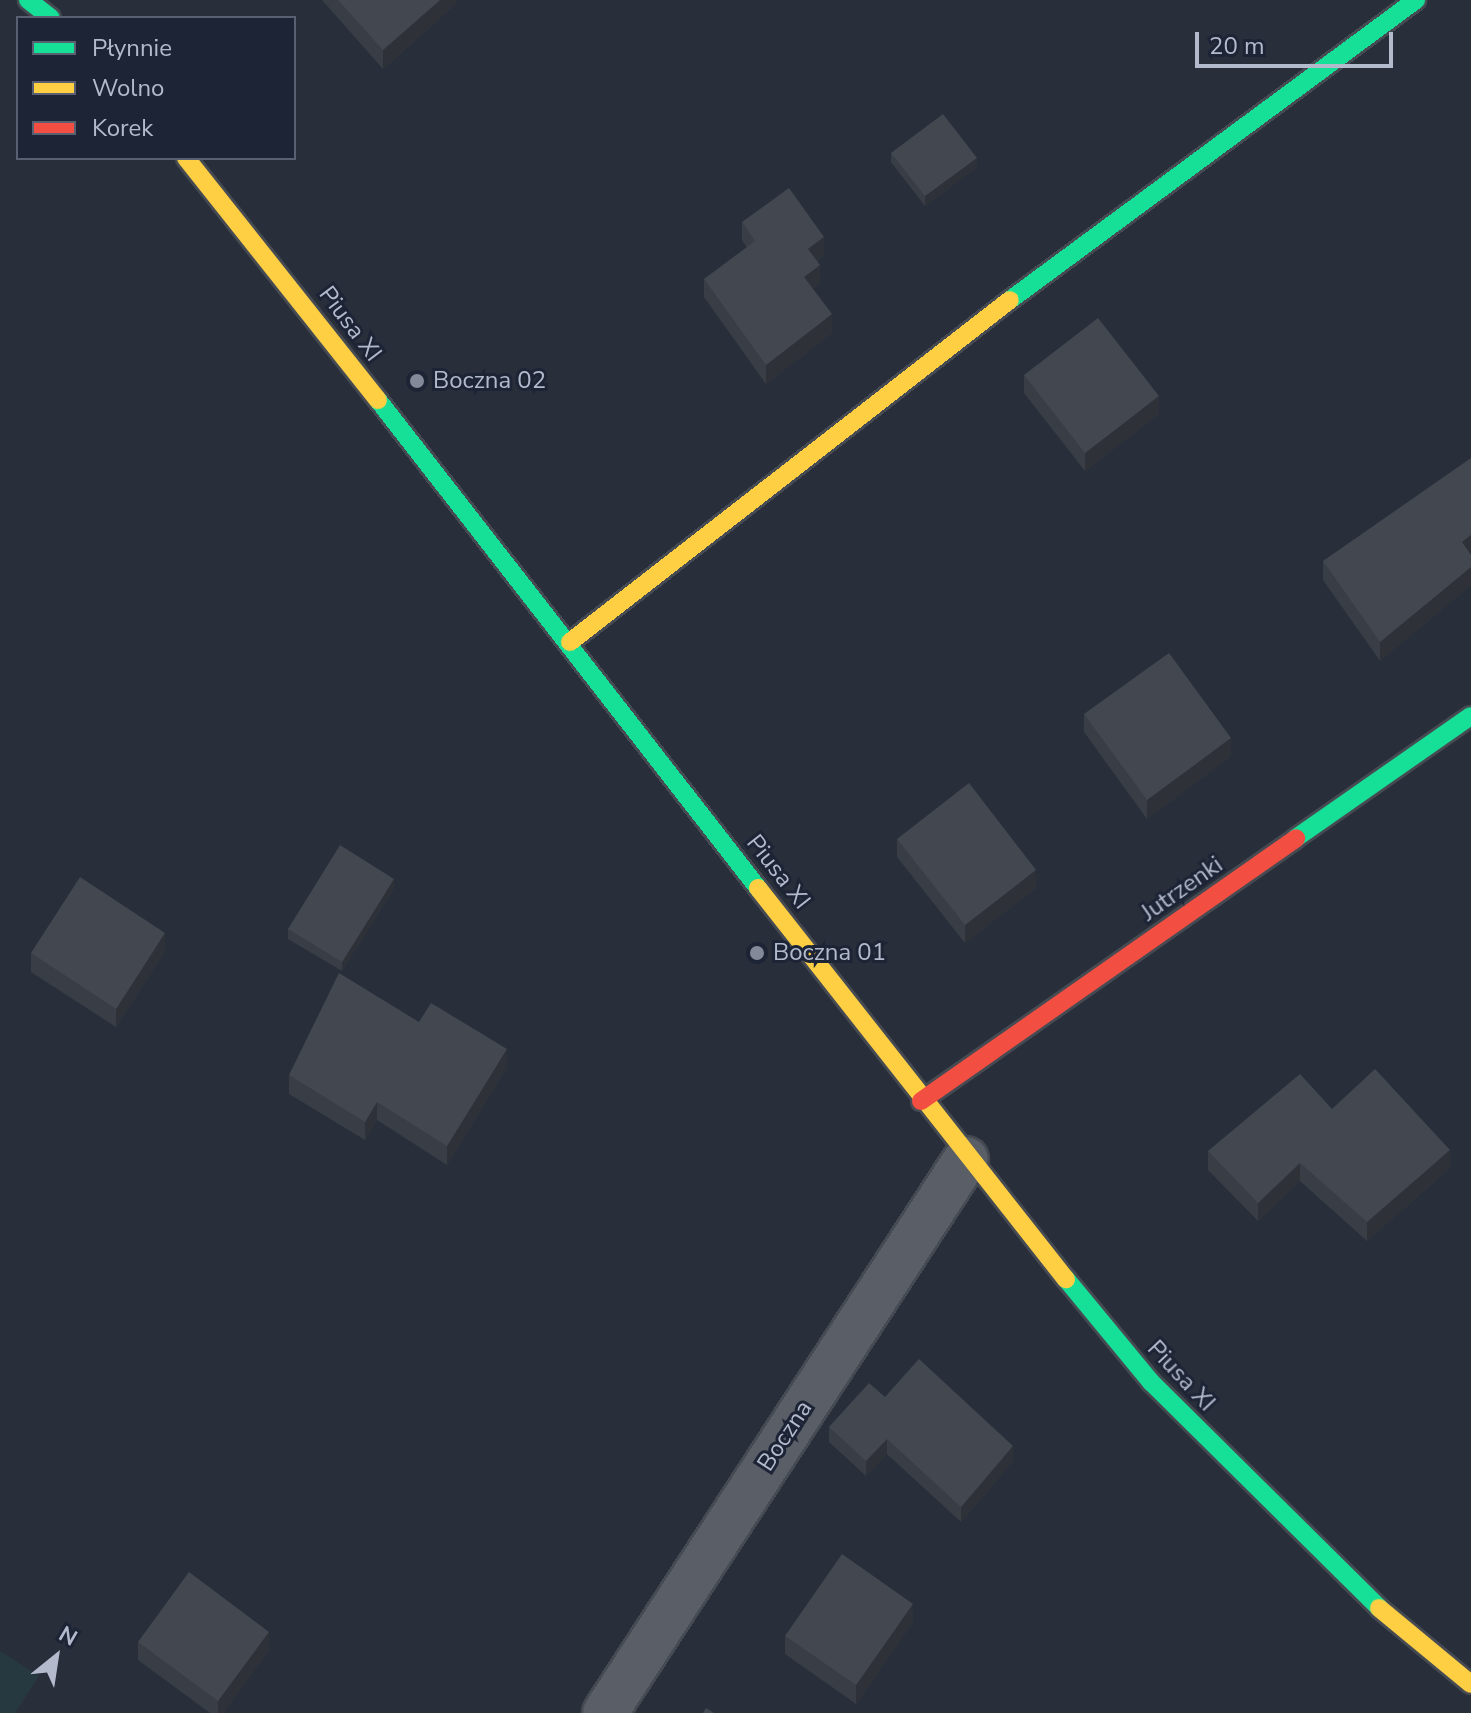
<!DOCTYPE html>
<html>
<head>
<meta charset="utf-8">
<style>
	body { margin:0 }
	#map { position:relative; width:1471px; height:1713px; overflow:hidden; background:#292f3a; font-family:"Nunito Sans",sans-serif }
	div>[style] { position:absolute }
	.green>* { inset:0; background:#263940 }
	.roads { filter:drop-shadow(2px 0 #464a52) drop-shadow(-2px 0 #464a52) drop-shadow(0 2px #464a52) drop-shadow(0 -2px #464a52) }
	.street>* { height:44px; margin:-22px; padding:0 22px; transform-origin:22px; border-radius:22px; background:#5a5e67 }
	.fast>* { height:18px; margin:-9px; padding:0 9px; transform-origin:9px; border-radius:9px; background:#16e098 }
	.slow>* { height:18px; margin:-9px; padding:0 9px; transform-origin:9px; border-radius:9px; background:#ffcf43 }
	.jam>* { height:18px; margin:-9px; padding:0 9px; transform-origin:9px; border-radius:9px; background:#f24e42 }
	.wall>* { inset:0; background:#393d45 }
	.shaded-wall>* { inset:0; background:#2e3238 }
	.building>* { inset:0; background:#424750 }
	.dots>* { width:22px; height:22px; translate:-50% -50%; box-sizing:border-box; border:4px solid #1c2435; border-radius:50% }
	span { translate:-50% -50%; white-space:nowrap; text-align:center; line-height:1.15; -webkit-text-stroke:6px #1c2435; paint-order:stroke }
	.street-label { font-size:24px; color:#b3bacb }
	.poi-label { font-size:24px; color:#b3bacb }
	.left { translate:0 -50%; text-align:left }
	.legend { position:absolute; left:16px; top:16px; width:280px; height:144px; box-sizing:border-box; background:#1c2435; border:2px solid #586071; margin:0; padding:10px 14px; list-style:none; font-size:24px; color:#b3bacb }
	.legend li { display:flex; align-items:center; gap:16px; height:40px }
	.legend b { width:40px; border:2px solid #586071 }
	.north { position:absolute; left:16px; top:1617px; width:80px; height:80px; -webkit-text-stroke:6px #1c2435; paint-order:stroke; rotate:30deg; font-size:22px; font-weight:700; line-height:32px; text-align:center; color:#b3bacb }
	.north::after { content:''; display:block; margin:auto; width:28px; height:36px; background:#b3bacb; clip-path:polygon(50% 0,100% 100%,50% 72%,0 100%) }
	.scale { position:absolute; left:1195px; top:32px; width:198px; height:36px; box-sizing:border-box; border:4px solid #b3bacb; border-top:0; padding-left:10px; font-size:24px; line-height:28px; white-space:nowrap; color:#b3bacb; -webkit-text-stroke:6px #1c2435; paint-order:stroke }
</style>
</head>
<body>
<div id="map">
	<div class="green">
		<i style="clip-path:polygon(0 1651px,39px 1676px,15px 1713px,0 1713px)"></i>
	</div>
	<div class="roads">
		<div class="street">
			<i style="left:605px;top:1713px;width:661px;rotate:-56.91deg"></i>
		</div>
		<div class="fast">
			<i style="left:28px;top:0;width:29px;rotate:38deg"></i>
			<i style="left:1010px;top:300px;width:505px;rotate:-36.46deg"></i>
			<i style="left:378px;top:400px;width:619px;rotate:52.09deg"></i>
			<i style="left:1296px;top:838px;width:213px;rotate:-34.9deg"></i>
			<i style="left:1066px;top:1279px;width:134px;rotate:50.5deg"></i>
			<i style="left:1151px;top:1382px;width:321px;rotate:44.7deg"></i>
		</div>
		<div class="slow">
			<i style="left:186px;top:158px;width:309px;rotate:51.6deg"></i>
			<i style="left:570px;top:642px;width:557px;rotate:-37.86deg"></i>
			<i style="left:758px;top:888px;width:498px;rotate:51.8deg"></i>
			<i style="left:1379px;top:1608px;width:119px;rotate:39.6deg"></i>
		</div>
		<div class="jam">
			<i style="left:921px;top:1101px;width:458px;rotate:-35deg"></i>
		</div>
	</div>
	<div class="wall">
		<i style="clip-path:polygon(322px 0,456px 0,456px 4px,383px 69px)"></i>
		<i style="clip-path:polygon(891px 153px,977px 167px,925px 206px,891px 162px)"></i>
		<i style="clip-path:polygon(742px 222px,824px 255px,817px 261px,820px 283px,812px 289px,832px 333px,766px 384px,704px 297px,704px 279px,747px 248px,742px 240px)"></i>
		<i style="clip-path:polygon(1024px 375px,1159px 414px,1085px 471px,1024px 393px)"></i>
		<i style="clip-path:polygon(1470px 554px,1471px 585px,1380px 661px,1323px 580px,1323px 561px)"></i>
		<i style="clip-path:polygon(1084px 714px,1231px 756px,1147px 819px,1084px 732px)"></i>
		<i style="clip-path:polygon(897px 839px,1036px 888px,965px 943px,897px 857px)"></i>
		<i style="clip-path:polygon(394px 888px,342px 971px,288px 939px,288px 929px)"></i>
		<i style="clip-path:polygon(165px 951px,116px 1027px,31px 972px,31px 953px)"></i>
		<i style="clip-path:polygon(419px 1022px,507px 1067px,447px 1165px,377px 1120px,365px 1140px,289px 1094px,289px 1075px)"></i>
		<i style="clip-path:polygon(1332px 1109px,1450px 1168px,1367px 1241px,1300px 1181px,1258px 1221px,1208px 1170px,1208px 1151px)"></i>
		<i style="clip-path:polygon(885px 1397px,1013px 1461px,961px 1522px,887px 1454px,866px 1476px,829px 1442px,829px 1427px)"></i>
		<i style="clip-path:polygon(913px 1622px,856px 1704px,785px 1654px,785px 1636px)"></i>
		<i style="clip-path:polygon(138px 1642px,269px 1650px,223px 1713px,210px 1713px,138px 1660px)"></i>
	</div>
	<div class="shaded-wall">
		<i style="clip-path:polygon(440px 0,456px 0,456px 4px,383px 69px,383px 50px)"></i>
		<i style="clip-path:polygon(977px 158px,977px 167px,925px 206px,925px 196px)"></i>
		<i style="clip-path:polygon(824px 237px,824px 255px,808px 267px,808px 249px)"></i>
		<i style="clip-path:polygon(820px 265px,820px 283px,804px 295px,804px 277px)"></i>
		<i style="clip-path:polygon(832px 314px,832px 333px,766px 384px,766px 365px)"></i>
		<i style="clip-path:polygon(1159px 396px,1159px 414px,1085px 471px,1085px 453px)"></i>
		<i style="clip-path:polygon(1471px 535px,1471px 553px,1462px 560px,1462px 542px)"></i>
		<i style="clip-path:polygon(1471px 567px,1471px 585px,1380px 661px,1380px 642px)"></i>
		<i style="clip-path:polygon(1231px 738px,1231px 756px,1147px 819px,1147px 800px)"></i>
		<i style="clip-path:polygon(1036px 870px,1036px 888px,965px 943px,965px 925px)"></i>
		<i style="clip-path:polygon(394px 879px,394px 888px,342px 971px,342px 962px)"></i>
		<i style="clip-path:polygon(165px 933px,165px 951px,116px 1027px,116px 1009px)"></i>
		<i style="clip-path:polygon(507px 1049px,507px 1067px,447px 1165px,447px 1146px)"></i>
		<i style="clip-path:polygon(377px 1102px,377px 1120px,365px 1140px,365px 1122px)"></i>
		<i style="clip-path:polygon(1450px 1150px,1450px 1168px,1367px 1241px,1367px 1222px)"></i>
		<i style="clip-path:polygon(1300px 1163px,1300px 1181px,1258px 1221px,1258px 1203px)"></i>
		<i style="clip-path:polygon(887px 1439px,887px 1454px,866px 1476px,866px 1461px)"></i>
		<i style="clip-path:polygon(1013px 1446px,1013px 1461px,961px 1522px,961px 1507px)"></i>
		<i style="clip-path:polygon(913px 1604px,913px 1622px,856px 1704px,856px 1685px)"></i>
		<i style="clip-path:polygon(269px 1632px,269px 1650px,223px 1713px,218px 1713px,218px 1701px)"></i>
	</div>
	<div class="building">
		<i style="clip-path:polygon(338px 0,440px 0,383px 50px)"></i>
		<i style="clip-path:polygon(943px 114px,977px 158px,925px 196px,891px 153px)"></i>
		<i style="clip-path:polygon(789px 188px,824px 237px,808px 249px,820px 265px,804px 277px,832px 314px,766px 365px,704px 279px,755px 241px,742px 222px)"></i>
		<i style="clip-path:polygon(1098px 318px,1159px 396px,1085px 453px,1024px 375px)"></i>
		<i style="clip-path:polygon(1471px 458px,1471px 535px,1462px 542px,1471px 555px,1471px 567px,1380px 642px,1323px 561px)"></i>
		<i style="clip-path:polygon(1169px 653px,1231px 738px,1147px 800px,1084px 714px)"></i>
		<i style="clip-path:polygon(969px 783px,1036px 870px,965px 925px,897px 839px)"></i>
		<i style="clip-path:polygon(340px 845px,394px 879px,342px 962px,288px 929px)"></i>
		<i style="clip-path:polygon(80px 877px,165px 933px,116px 1009px,31px 953px)"></i>
		<i style="clip-path:polygon(339px 973px,419px 1022px,431px 1003px,507px 1049px,447px 1146px,377px 1102px,365px 1122px,289px 1075px)"></i>
		<i style="clip-path:polygon(1375px 1069px,1450px 1150px,1367px 1222px,1300px 1163px,1258px 1203px,1208px 1151px,1300px 1074px,1332px 1109px)"></i>
		<i style="clip-path:polygon(919px 1359px,1013px 1446px,961px 1507px,887px 1439px,866px 1461px,829px 1427px,869px 1383px,885px 1397px)"></i>
		<i style="clip-path:polygon(842px 1554px,913px 1604px,856px 1685px,785px 1636px)"></i>
		<i style="clip-path:polygon(189px 1572px,269px 1632px,218px 1701px,138px 1642px)"></i>
		<i style="clip-path:polygon(706px 1708px,714px 1713px,703px 1713px)"></i>
	</div>
	<div class="dots">
		<i style="left:417px;top:381px;background:#838998"></i>
		<i style="left:757px;top:953px;background:#838998"></i>
	</div>
	<div class="street-label">
		<span style="left:350px;top:324px;rotate:53deg">Piusa XI</span>
		<span style="left:778px;top:872px;rotate:52deg">Piusa XI</span>
		<span style="left:1182px;top:889px;rotate:-35deg">Jutrzenki</span>
		<span style="left:1181px;top:1376px;rotate:47deg">Piusa XI</span>
		<span style="left:785px;top:1436px;rotate:-57deg">Boczna</span>
	</div>
	<div class="poi-label">
		<span class="left" style="left:433px;top:381px">Boczna 02</span>
		<span class="left" style="left:773px;top:953px">Boczna 01</span>
	</div>
	<ul class="legend">
	<li><b style="height:10px;background:#16e098"></b>Płynnie</li>
	<li><b style="height:10px;background:#ffcf43"></b>Wolno</li>
	<li><b style="height:10px;background:#f24e42"></b>Korek</li>
	</ul>
	<div class="north">N</div>
	<div class="scale">20 m</div>
</div>
</body>
</html>
